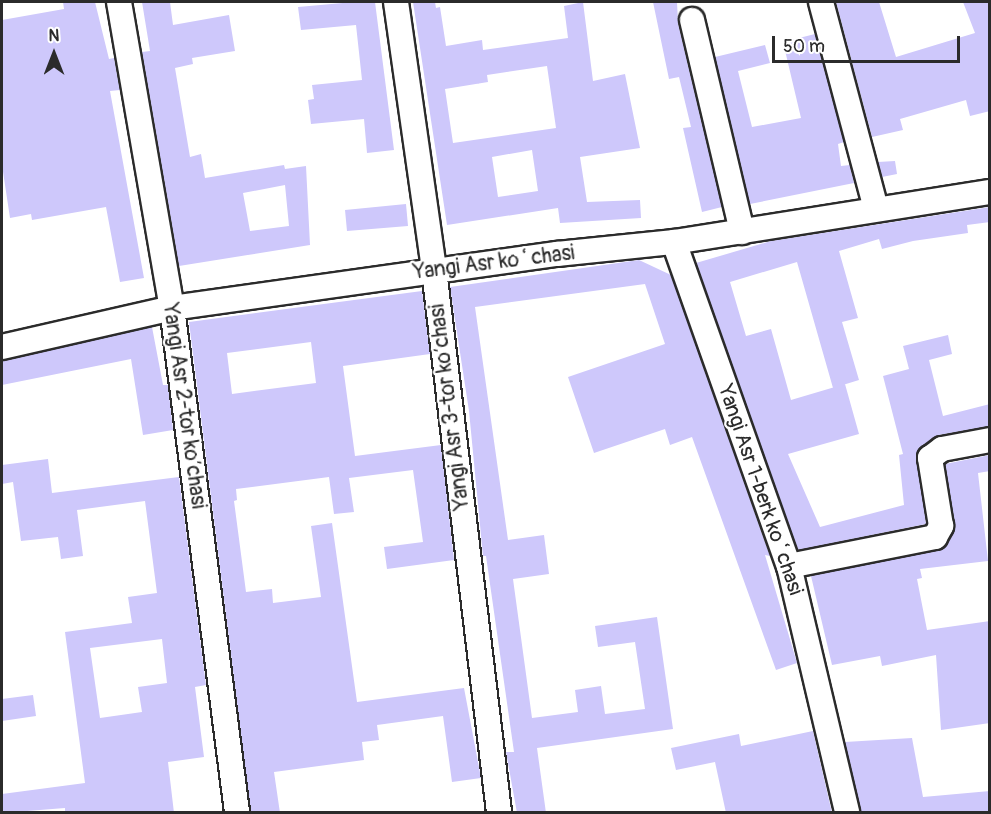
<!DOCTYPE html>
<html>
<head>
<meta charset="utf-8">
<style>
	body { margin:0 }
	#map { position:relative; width:991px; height:814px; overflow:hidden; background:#fff; font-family:Pangolin,sans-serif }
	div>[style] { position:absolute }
	.building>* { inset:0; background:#cec8fb }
	.roads { filter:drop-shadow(2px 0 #2b2b2b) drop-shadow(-2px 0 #2b2b2b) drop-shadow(0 2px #2b2b2b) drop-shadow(0 -2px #2b2b2b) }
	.minor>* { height:24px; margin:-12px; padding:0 12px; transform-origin:12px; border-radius:12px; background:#fff }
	span { translate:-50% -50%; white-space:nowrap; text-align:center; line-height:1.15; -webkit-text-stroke:4.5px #fff; paint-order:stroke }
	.street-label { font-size:21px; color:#2b2b2b }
	.frame { position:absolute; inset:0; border:3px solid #2b2b2b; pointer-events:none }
	.north { position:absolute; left:24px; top:24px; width:60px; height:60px; -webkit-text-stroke:4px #fff; paint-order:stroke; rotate:0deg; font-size:16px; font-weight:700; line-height:24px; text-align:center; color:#2b2b2b }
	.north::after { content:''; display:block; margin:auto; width:21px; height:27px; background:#2b2b2b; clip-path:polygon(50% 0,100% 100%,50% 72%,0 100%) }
	.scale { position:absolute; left:772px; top:36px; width:188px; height:27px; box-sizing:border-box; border:3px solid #2b2b2b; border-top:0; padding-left:8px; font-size:18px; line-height:21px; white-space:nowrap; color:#2b2b2b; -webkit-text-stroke:4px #fff; paint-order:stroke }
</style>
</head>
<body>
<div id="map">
	<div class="building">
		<i style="clip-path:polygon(63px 2px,95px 2px,109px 59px,114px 58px,120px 90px,110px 91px,144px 278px,120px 282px,106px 207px,32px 220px,31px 214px,10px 218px,2px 165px,2px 20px,64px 9px)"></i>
		<i style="clip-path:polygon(evenodd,142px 2px,170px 2px,173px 25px,229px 15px,235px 51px,192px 58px,193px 64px,175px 68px,190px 157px,201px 154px,205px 178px,284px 165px,285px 169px,306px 166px,310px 245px,179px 266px,142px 52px,150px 51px,142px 2px,285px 185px,289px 226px,250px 231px,243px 193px,285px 185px)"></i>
		<i style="clip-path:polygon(354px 2px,375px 2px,394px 150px,367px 153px,364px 119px,311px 124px,308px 100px,314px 99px,312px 85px,362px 80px,356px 25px,301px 30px,298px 7px)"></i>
		<i style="clip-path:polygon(evenodd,413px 2px,435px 2px,436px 8px,440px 7px,446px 46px,482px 40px,483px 50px,568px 38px,564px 6px,583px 2px,593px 81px,625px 74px,640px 148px,580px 157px,587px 202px,640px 200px,641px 218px,560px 223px,558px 208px,447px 225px,413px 2px,547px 66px,556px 128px,453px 143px,445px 89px,488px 82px,487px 75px,547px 66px,413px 2px,532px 150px,538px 191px,498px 197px,492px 157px,532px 150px)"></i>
		<i style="clip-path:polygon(653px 2px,677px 2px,678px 23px,722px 207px,702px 212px,683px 128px,691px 127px,679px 77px,669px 79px)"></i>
		<i style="clip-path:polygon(836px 2px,879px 2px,896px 57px,975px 33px,963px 2px,990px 2px,990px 111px,970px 116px,966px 100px,900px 119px,903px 130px,872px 137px)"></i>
		<i style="clip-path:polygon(815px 34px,844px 142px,838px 144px,841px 166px,850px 165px,854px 183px,750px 204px,715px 57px,765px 45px,770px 63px,738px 71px,752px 127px,801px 118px,783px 42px)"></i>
		<i style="clip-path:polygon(895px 161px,897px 174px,882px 177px,878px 162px)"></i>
		<i style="clip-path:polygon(406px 204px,408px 226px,347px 231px,345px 210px)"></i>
		<i style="clip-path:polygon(990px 207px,990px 222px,967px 225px,968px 233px,913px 241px,882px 249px,879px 239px,839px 251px,858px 318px,842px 322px,859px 380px,833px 388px,797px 262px,730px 282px,746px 336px,771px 329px,791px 400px,845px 384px,859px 434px,788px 454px,820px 527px,904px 505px,899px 455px,903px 454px,883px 376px,909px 369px,903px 346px,948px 335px,952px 354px,929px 360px,943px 416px,990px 404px,990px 426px,939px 435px,917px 452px,926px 524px,798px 550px,696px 263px,771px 241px)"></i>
		<i style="clip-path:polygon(639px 260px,671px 275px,770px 556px,765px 555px,797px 663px,776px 670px,692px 437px,670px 445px,665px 429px,594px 453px,568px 377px,665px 344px,645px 284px,475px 307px,508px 540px,544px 535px,549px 574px,513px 579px,532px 718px,578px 712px,575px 690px,601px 686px,605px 714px,645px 709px,635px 642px,598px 647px,595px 626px,657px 617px,673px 729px,537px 748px,546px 813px,517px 813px,506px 752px,514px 752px,486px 556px,483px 556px,469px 411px,450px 287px)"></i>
		<i style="clip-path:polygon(evenodd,422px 291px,430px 354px,343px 366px,355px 456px,441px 445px,454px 560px,387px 569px,384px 547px,423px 542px,413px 470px,349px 478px,354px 512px,334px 514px,329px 477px,236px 489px,237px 500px,234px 501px,246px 592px,272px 589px,273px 603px,321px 597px,311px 526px,332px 523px,357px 702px,464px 688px,481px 778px,452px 782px,443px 716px,377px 725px,379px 740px,362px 742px,364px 760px,274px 772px,280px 813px,251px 813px,189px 322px,422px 291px,311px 342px,316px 383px,232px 394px,227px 353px,311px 342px)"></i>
		<i style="clip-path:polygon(152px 327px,163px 385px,168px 385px,173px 430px,143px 435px,131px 359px,2px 385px,2px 361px)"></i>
		<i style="clip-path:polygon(990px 455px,990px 471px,978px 473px,988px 561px,920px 569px,922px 578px,917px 579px,927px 630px,990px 621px,990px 723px,941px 730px,936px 655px,882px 666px,880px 656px,832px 665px,811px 576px,943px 549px,955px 524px,945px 464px)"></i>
		<i style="clip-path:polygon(evenodd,48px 459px,52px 493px,179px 477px,206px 685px,195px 687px,204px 757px,168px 762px,174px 813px,65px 813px,65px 808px,2px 813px,2px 794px,85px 783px,65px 632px,132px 623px,128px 597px,157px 593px,145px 501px,77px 510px,83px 556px,61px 559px,58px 537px,21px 541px,13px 482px,2px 484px,2px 465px,48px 459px,162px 639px,167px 683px,138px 687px,142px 712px,100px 718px,90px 648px,162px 639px)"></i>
		<i style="clip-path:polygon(33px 695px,36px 716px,2px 721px,2px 699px)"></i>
		<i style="clip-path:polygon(813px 731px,832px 813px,726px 813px,715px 762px,676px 770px,671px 748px,739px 734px,741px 746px)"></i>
		<i style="clip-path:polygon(912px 738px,923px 797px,990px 791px,990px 813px,861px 813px,845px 742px)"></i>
	</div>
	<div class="roads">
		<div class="minor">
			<i style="left:119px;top:2px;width:311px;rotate:80.2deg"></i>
			<i style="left:172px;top:308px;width:508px;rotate:82.65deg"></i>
			<i style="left:396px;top:2px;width:271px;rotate:81.9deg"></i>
			<i style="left:434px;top:270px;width:546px;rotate:83.16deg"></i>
			<i style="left:821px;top:2px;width:214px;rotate:75.1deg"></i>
			<i style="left:692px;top:20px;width:218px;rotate:76.7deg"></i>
			<i style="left:674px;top:242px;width:344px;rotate:70.5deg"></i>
			<i style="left:789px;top:566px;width:253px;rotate:76.7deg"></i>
			<i style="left:2px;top:347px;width:174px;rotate:-12.9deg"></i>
			<i style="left:172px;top:308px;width:389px;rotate:-8deg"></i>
			<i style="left:557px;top:254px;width:118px;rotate:-5.9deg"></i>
			<i style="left:674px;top:242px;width:320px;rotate:-9deg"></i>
			<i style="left:789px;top:566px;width:149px;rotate:-11.2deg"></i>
			<i style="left:935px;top:537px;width:13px;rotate:-61deg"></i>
			<i style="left:941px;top:526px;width:69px;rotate:-99.2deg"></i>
			<i style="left:930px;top:458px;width:15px;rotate:-37deg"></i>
			<i style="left:942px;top:449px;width:49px;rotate:-10.6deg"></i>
		</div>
	</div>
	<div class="street-label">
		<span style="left:494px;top:263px;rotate:-7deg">Yangi Asr koʻchasi</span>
		<span style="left:184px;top:406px;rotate:82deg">Yangi Asr 2-tor koʼchasi</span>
		<span style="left:450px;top:407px;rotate:-97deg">Yangi Asr 3-tor koʼchasi</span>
		<span style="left:760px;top:490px;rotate:71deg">Yangi Asr 1-berk koʻchasi</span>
	</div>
	<div class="frame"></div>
	<div class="north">N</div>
	<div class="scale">50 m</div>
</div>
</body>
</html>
